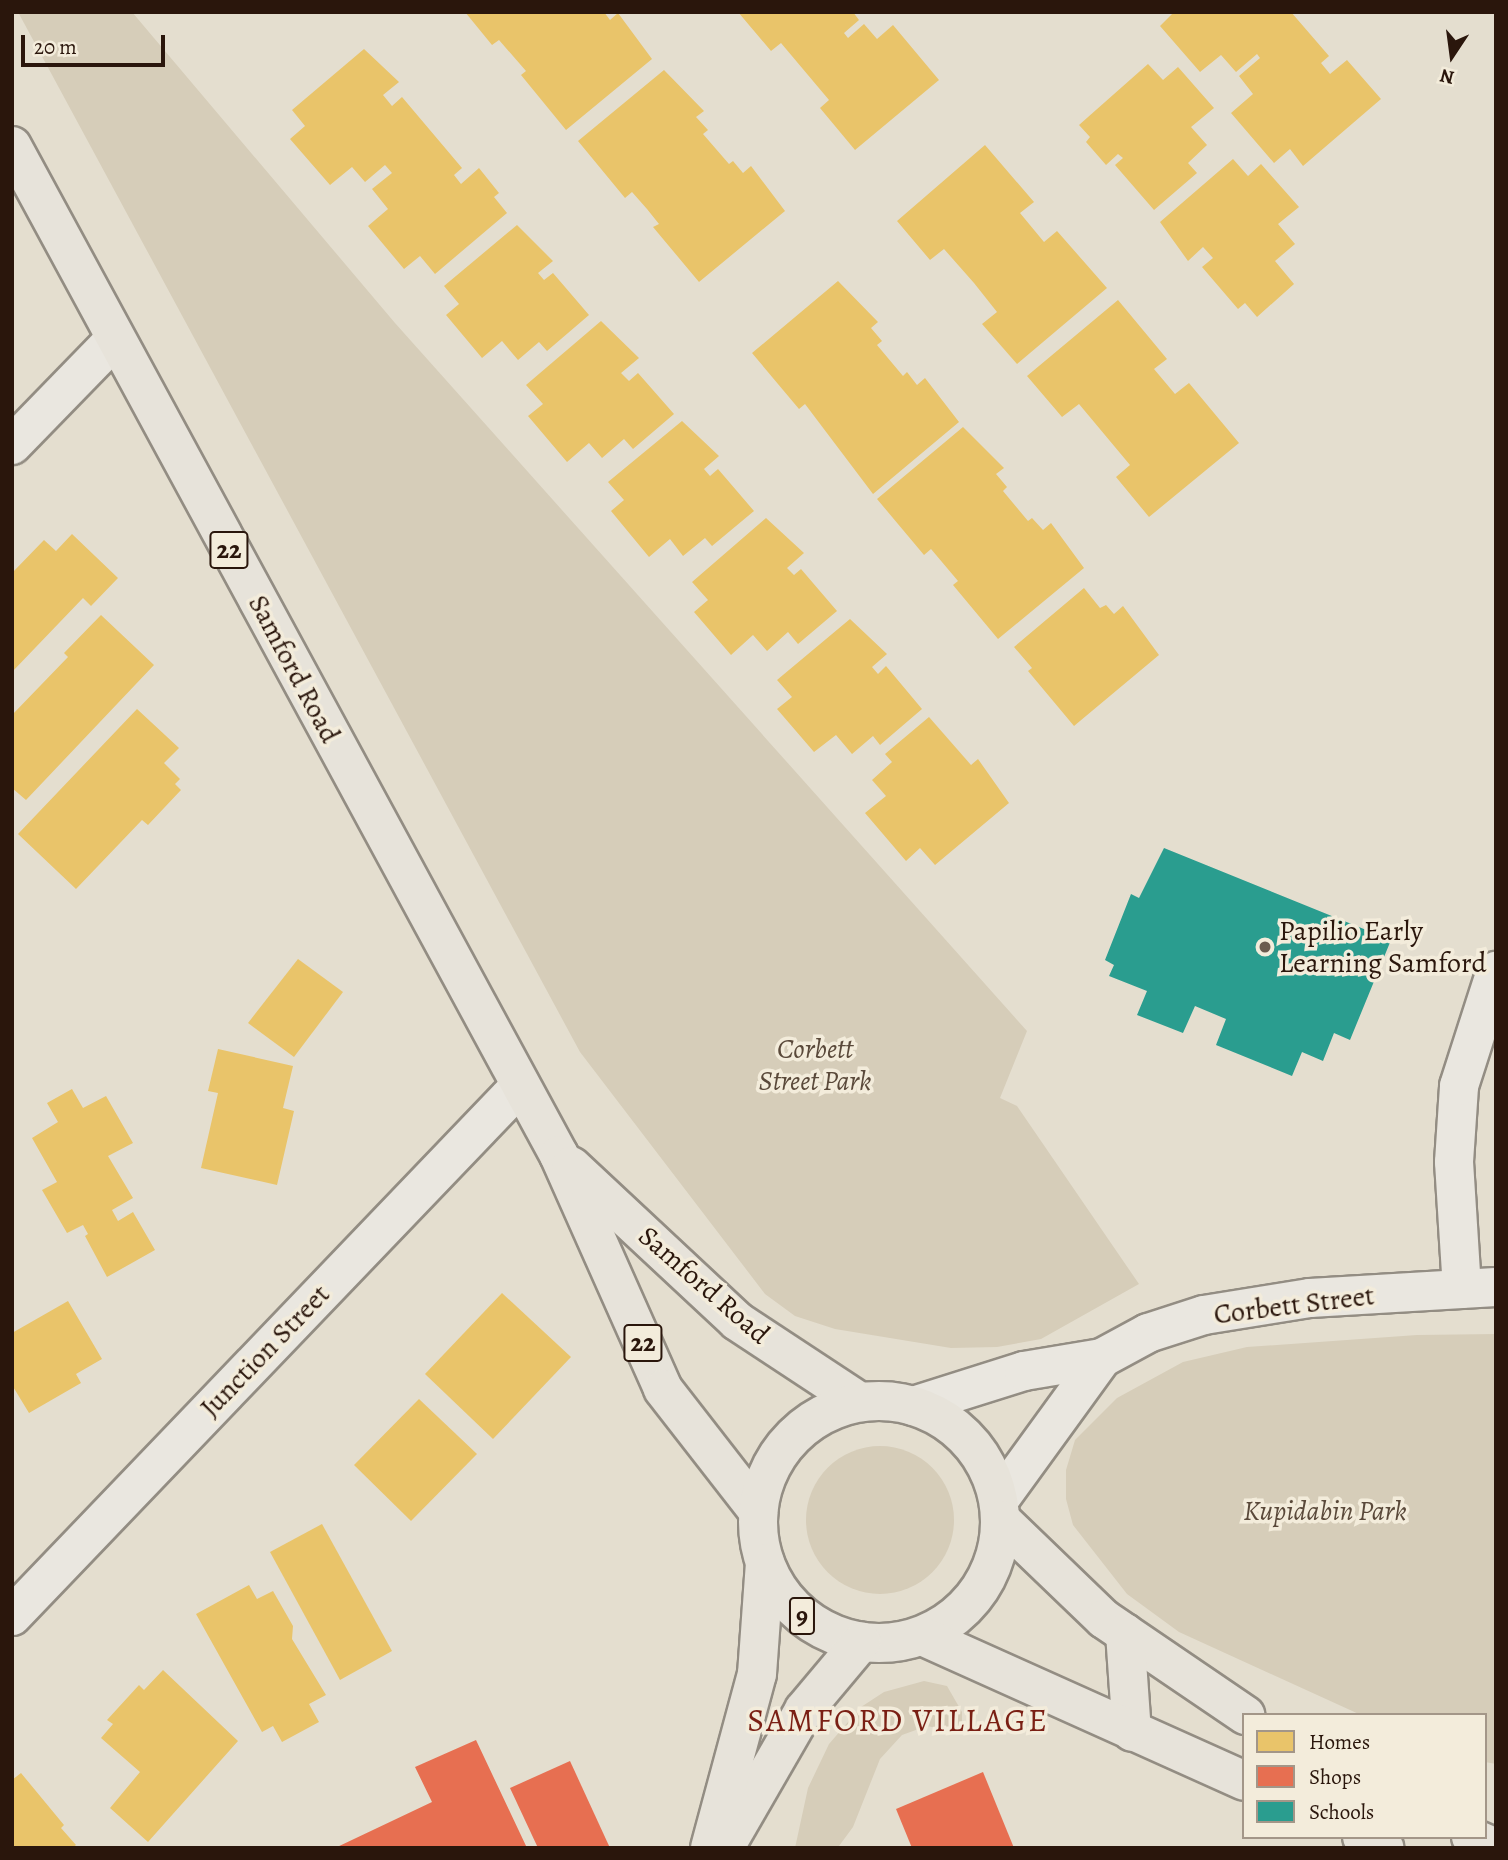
<!DOCTYPE html>
<html>
<head>
<meta charset="utf-8">
<style>
	body { margin:0 }
	#map { position:relative; width:1508px; height:1860px; overflow:hidden; background:#e4decf; font-family:Alegreya,serif }
	div>[style] { position:absolute }
	.green>* { inset:0; background:#d6cdb9 }
	.round { border-radius:50% }
	.homes>* { inset:0; background:#e9c46a }
	.shops>* { inset:0; background:#e76f51 }
	.schools>* { inset:0; background:#2a9d8f }
	.roads { filter:drop-shadow(2px 0 #938d83) drop-shadow(-2px 0 #938d83) drop-shadow(0 2px #938d83) drop-shadow(0 -2px #938d83) }
	.minor>* { height:38px; margin:-19px; padding:0 19px; transform-origin:19px; border-radius:19px; background:#eae7e0 }
	.major>* { height:38px; margin:-19px; padding:0 19px; transform-origin:19px; border-radius:19px; background:#e7e3da }
	.major>.ring { margin:-19px; padding:0; box-sizing:content-box; background:none; border:38px solid #e7e3da; border-radius:50% }
	.dots>* { width:19px; height:19px; translate:-50% -50%; box-sizing:border-box; border:4px solid #f3ecdb; border-radius:50% }
	span { translate:-50% -50%; white-space:nowrap; text-align:center; line-height:1.15; -webkit-text-stroke:7px #f3ecdb; paint-order:stroke }
	.shield-label span { padding:2px 5px; background:#f3ecdb; border:2px solid; border-radius:5px; -webkit-text-stroke-width:0 }
	.shield-label { font-size:26px; color:#2a160c; font-weight:700 }
	.street-label { font-size:28px; color:#2a160c }
	.poi-label { font-size:28px; color:#2a160c }
	.left { translate:0 -50%; text-align:left }
	.park-label { font-size:28px; color:#5a493a; font-style:italic }
	.quarter-label { font-size:32px; color:#7a1f14; letter-spacing:2px }
	.frame { position:absolute; inset:0; border:14px solid #2a160c; pointer-events:none }
	.legend { position:absolute; left:1242px; top:1713px; width:245px; height:126px; box-sizing:border-box; background:#f3ecdb; border:2px solid #a39688; margin:0; padding:9px 12px; list-style:none; font-size:21px; color:#2a160c }
	.legend li { display:flex; align-items:center; gap:14px; height:35px }
	.legend b { width:35px; border:2px solid #a39688 }
	.north { position:absolute; left:1417px; top:21px; width:70px; height:70px; -webkit-text-stroke:5px #f3ecdb; paint-order:stroke; rotate:193deg; font-size:19px; font-weight:700; line-height:28px; text-align:center; color:#2a160c }
	.north::after { content:''; display:block; margin:auto; width:24px; height:32px; background:#2a160c; clip-path:polygon(50% 0,100% 100%,50% 72%,0 100%) }
	.scale { position:absolute; left:21px; top:35px; width:144px; height:32px; box-sizing:border-box; border:4px solid #2a160c; border-top:0; padding-left:9px; font-size:21px; line-height:24px; white-space:nowrap; color:#2a160c; -webkit-text-stroke:5px #f3ecdb; paint-order:stroke }
</style>
</head>
<body>
<div id="map">
	<div class="green">
		<i style="clip-path:polygon(18px 12px,132px 12px,395px 323px,1027px 1031px,1000px 1098px,1017px 1106px,1139px 1284px,1041px 1339px,997px 1347px,951px 1348px,835px 1329px,795px 1316px,765px 1294px,580px 1052px)"></i>
		<i style="clip-path:polygon(1496px 1334px,1496px 1764px,1485px 1762px,1485px 1715px,1361px 1715px,1179px 1632px,1127px 1594px,1073px 1525px,1066px 1499px,1066px 1470px,1075px 1440px,1117px 1398px,1183px 1362px,1247px 1347px,1417px 1335px)"></i>
		<i class="round" style="left:806px;top:1446px;width:148px;height:148px"></i>
		<i style="clip-path:polygon(924px 1681px,947px 1686px,962px 1712px,962px 1725px,955px 1732px,927px 1726px,902px 1735px,880px 1759px,853px 1827px,839px 1846px,795px 1848px,808px 1788px,829px 1744px,861px 1707px,884px 1692px)"></i>
	</div>
	<div class="homes">
		<i style="clip-path:polygon(465px 12px,604px 12px,610px 20px,618px 13px,652px 59px,566px 130px,521px 75px,526px 71px,499px 40px,492px 45px)"></i>
		<i style="clip-path:polygon(738px 12px,853px 12px,859px 20px,844px 33px,848px 38px,864px 24px,877px 39px,893px 25px,939px 80px,855px 150px,820px 108px,829px 100px,781px 43px,771px 51px)"></i>
		<i style="clip-path:polygon(1174px 12px,1291px 12px,1329px 56px,1321px 63px,1330px 74px,1347px 60px,1381px 99px,1303px 166px,1290px 149px,1274px 163px,1231px 113px,1253px 94px,1239px 76px,1260px 58px,1257px 54px,1236px 72px,1221px 55px,1200px 72px,1160px 26px)"></i>
		<i style="clip-path:polygon(364px 49px,399px 82px,383px 95px,392px 106px,402px 97px,462px 168px,454px 175px,461px 184px,479px 168px,499px 193px,494px 197px,507px 213px,435px 274px,420px 256px,404px 269px,368px 226px,388px 209px,372px 189px,392px 173px,385px 165px,365px 182px,352px 167px,330px 185px,290px 139px,305px 126px,292px 110px)"></i>
		<i style="clip-path:polygon(1148px 64px,1163px 80px,1178px 67px,1214px 108px,1191px 127px,1207px 145px,1188px 163px,1197px 173px,1154px 210px,1115px 165px,1123px 158px,1118px 154px,1106px 165px,1086px 142px,1090px 137px,1079px 125px)"></i>
		<i style="clip-path:polygon(664px 70px,704px 111px,696px 117px,708px 130px,703px 134px,729px 164px,733px 161px,743px 173px,751px 166px,785px 211px,699px 282px,653px 227px,659px 224px,647px 209px,632px 192px,625px 198px,578px 141px)"></i>
		<i style="clip-path:polygon(985px 145px,1034px 202px,1020px 213px,1044px 242px,1057px 231px,1107px 288px,1017px 364px,982px 324px,997px 312px,974px 283px,944px 249px,930px 260px,897px 221px)"></i>
		<i style="clip-path:polygon(1233px 159px,1248px 176px,1261px 164px,1299px 207px,1278px 224px,1295px 244px,1275px 261px,1294px 284px,1257px 317px,1245px 303px,1238px 309px,1202px 267px,1213px 258px,1203px 247px,1188px 261px,1160px 222px)"></i>
		<i style="clip-path:polygon(517px 225px,553px 261px,538px 273px,544px 280px,553px 273px,589px 315px,547px 351px,539px 342px,518px 360px,502px 341px,482px 358px,446px 315px,459px 304px,444px 286px)"></i>
		<i style="clip-path:polygon(838px 281px,878px 322px,871px 328px,882px 341px,877px 345px,903px 376px,907px 372px,917px 385px,925px 378px,959px 422px,873px 494px,805px 404px,799px 409px,752px 353px)"></i>
		<i style="clip-path:polygon(1118px 300px,1167px 359px,1154px 369px,1175px 394px,1189px 383px,1239px 443px,1149px 517px,1116px 477px,1130px 465px,1079px 404px,1062px 417px,1027px 376px)"></i>
		<i style="clip-path:polygon(601px 321px,639px 358px,621px 373px,629px 381px,638px 373px,674px 414px,633px 449px,624px 439px,602px 458px,589px 443px,567px 462px,528px 416px,543px 404px,526px 385px)"></i>
		<i style="clip-path:polygon(682px 421px,719px 456px,704px 469px,710px 476px,718px 469px,754px 511px,712px 546px,705px 538px,683px 556px,670px 539px,649px 557px,611px 511px,624px 500px,608px 482px)"></i>
		<i style="clip-path:polygon(963px 427px,1004px 468px,996px 474px,1007px 487px,1003px 491px,1028px 521px,1032px 518px,1043px 530px,1051px 523px,1084px 568px,998px 639px,953px 585px,958px 581px,931px 549px,924px 555px,877px 499px)"></i>
		<i style="clip-path:polygon(766px 518px,804px 553px,787px 568px,794px 575px,801px 569px,837px 611px,798px 644px,788px 632px,767px 651px,753px 635px,731px 655px,694px 612px,708px 600px,692px 582px)"></i>
		<i style="clip-path:polygon(72px 534px,118px 578px,91px 606px,83px 598px,12px 672px,12px 573px,44px 540px,56px 551px)"></i>
		<i style="clip-path:polygon(1084px 588px,1100px 608px,1106px 605px,1114px 614px,1123px 606px,1159px 655px,1074px 726px,1028px 671px,1032px 668px,1014px 647px)"></i>
		<i style="clip-path:polygon(101px 615px,154px 665px,26px 800px,12px 788px,12px 715px,68px 657px,64px 653px)"></i>
		<i style="clip-path:polygon(850px 619px,887px 654px,872px 667px,878px 674px,886px 666px,922px 709px,880px 745px,873px 736px,852px 754px,836px 735px,814px 752px,777px 709px,792px 697px,777px 680px)"></i>
		<i style="clip-path:polygon(137px 709px,179px 748px,164px 763px,180px 779px,175px 784px,181px 790px,148px 825px,142px 820px,76px 889px,18px 834px)"></i>
		<i style="clip-path:polygon(929px 717px,971px 765px,978px 759px,1009px 803px,935px 865px,920px 848px,906px 861px,865px 813px,886px 796px,872px 780px,892px 762px,885px 754px)"></i>
		<i style="clip-path:polygon(298px 959px,343px 992px,294px 1057px,248px 1023px)"></i>
		<i style="clip-path:polygon(218px 1049px,293px 1066px,283px 1108px,294px 1111px,277px 1185px,201px 1168px,218px 1093px,208px 1091px)"></i>
		<i style="clip-path:polygon(72px 1089px,83px 1108px,106px 1096px,133px 1143px,108px 1156px,133px 1198px,112px 1210px,118px 1221px,133px 1212px,155px 1250px,107px 1277px,85px 1236px,88px 1234px,83px 1225px,67px 1233px,42px 1190px,57px 1182px,32px 1138px,58px 1122px,47px 1103px)"></i>
		<i style="clip-path:polygon(502px 1293px,571px 1357px,493px 1439px,425px 1374px)"></i>
		<i style="clip-path:polygon(68px 1301px,102px 1359px,76px 1374px,81px 1383px,29px 1413px,12px 1385px,12px 1333px)"></i>
		<i style="clip-path:polygon(419px 1399px,477px 1454px,411px 1521px,354px 1465px)"></i>
		<i style="clip-path:polygon(322px 1524px,392px 1651px,340px 1680px,270px 1552px)"></i>
		<i style="clip-path:polygon(249px 1585px,257px 1599px,273px 1591px,293px 1626px,292px 1639px,326px 1695px,309px 1704px,319px 1722px,282px 1742px,273px 1726px,262px 1732px,196px 1614px)"></i>
		<i style="clip-path:polygon(163px 1670px,238px 1741px,148px 1842px,110px 1808px,140px 1772px,101px 1738px,113px 1724px,107px 1720px,139px 1685px,144px 1690px)"></i>
		<i style="clip-path:polygon(21px 1773px,64px 1825px,61px 1828px,76px 1845px,72px 1848px,12px 1848px,12px 1780px)"></i>
	</div>
	<div class="shops">
		<i style="clip-path:polygon(476px 1740px,527px 1848px,335px 1848px,432px 1802px,415px 1767px)"></i>
		<i style="clip-path:polygon(570px 1761px,610px 1848px,538px 1848px,510px 1788px)"></i>
		<i style="clip-path:polygon(983px 1772px,1014px 1848px,912px 1848px,896px 1809px)"></i>
	</div>
	<div class="schools">
		<i style="clip-path:polygon(1164px 848px,1391px 940px,1350px 1040px,1334px 1033px,1323px 1061px,1302px 1052px,1292px 1076px,1216px 1045px,1226px 1019px,1195px 1006px,1183px 1033px,1137px 1015px,1147px 991px,1109px 976px,1114px 965px,1105px 960px,1131px 894px,1139px 898px)"></i>
	</div>
	<div class="roads">
		<div class="minor">
			<i style="left:12px;top:445px;width:148px;rotate:-45.8deg"></i>
			<i style="left:1462px;top:1289px;width:127px;rotate:-93.6deg"></i>
			<i style="left:1454px;top:1162px;width:76px;rotate:-86.2deg"></i>
			<i style="left:1459px;top:1086px;width:121px;rotate:-72.2deg"></i>
			<i style="left:913px;top:1406px;width:116px;rotate:-17.5deg"></i>
			<i style="left:1024px;top:1371px;width:79px;rotate:-9.5deg"></i>
			<i style="left:1102px;top:1358px;width:52px;rotate:-28.5deg"></i>
			<i style="left:1148px;top:1333px;width:59px;rotate:-17.8deg"></i>
			<i style="left:1204px;top:1315px;width:107px;rotate:-9.1deg"></i>
			<i style="left:1310px;top:1298px;width:186px;rotate:-3.4deg"></i>
			<i style="left:999px;top:1500px;width:175px;rotate:-54deg"></i>
			<i style="left:12px;top:1616px;width:733px;rotate:-46.22deg"></i>
		</div>
		<div class="major">
			<i style="left:12px;top:146px;width:1148px;rotate:61.54deg"></i>
			<i style="left:559px;top:1155px;width:256px;rotate:66deg"></i>
			<i style="left:663px;top:1389px;width:155px;rotate:52.1deg"></i>
			<i style="left:571px;top:1166px;width:227px;rotate:43deg"></i>
			<i style="left:737px;top:1321px;width:147px;rotate:33.4deg"></i>
			<i class="ring" style="left:758px;top:1401px;width:204px;height:204px"></i>
			<i style="left:1001px;top:1520px;width:143px;rotate:43.9deg"></i>
			<i style="left:1104px;top:1619px;width:171px;rotate:34.2deg"></i>
			<i style="left:1125px;top:1633px;width:99px;rotate:86deg"></i>
			<i style="left:922px;top:1636px;width:353px;rotate:24.2deg"></i>
			<i style="left:1362px;top:1837px;width:25px;rotate:26deg"></i>
			<i style="left:1471px;top:1837px;width:27px;rotate:24deg"></i>
			<i style="left:725px;top:1847px;width:158px;rotate:-60deg"></i>
			<i style="left:804px;top:1710px;width:89px;rotate:-50deg"></i>
			<i style="left:710px;top:1848px;width:180px;rotate:-74.9deg"></i>
			<i style="left:757px;top:1674px;width:111px;rotate:-85.9deg"></i>
		</div>
	</div>
	<div class="dots">
		<i style="left:1265px;top:947px;background:#6b5c50"></i>
	</div>
	<div class="shield-label">
		<span style="left:229px;top:550px">22</span>
		<span style="left:643px;top:1343px">22</span>
		<span style="left:802px;top:1616px">9</span>
	</div>
	<div class="street-label">
		<span style="left:294px;top:669px;rotate:62deg">Samford Road</span>
		<span style="left:704px;top:1285px;rotate:41deg">Samford Road</span>
		<span style="left:1294px;top:1305px;rotate:-7deg">Corbett Street</span>
		<span style="left:265px;top:1351px;rotate:-46deg">Junction Street</span>
	</div>
	<div class="poi-label">
		<span class="left" style="left:1279px;top:947px">Papilio Early<br>Learning Samford</span>
	</div>
	<div class="park-label">
		<span style="left:815px;top:1065px">Corbett<br>Street Park</span>
		<span style="left:1325px;top:1511px">Kupidabin Park</span>
	</div>
	<div class="quarter-label">
		<span style="left:898px;top:1720px">SAMFORD VILLAGE</span>
	</div>
	<div class="frame"></div>
	<ul class="legend">
	<li><b style="height:19px;background:#e9c46a"></b>Homes</li>
	<li><b style="height:19px;background:#e76f51"></b>Shops</li>
	<li><b style="height:19px;background:#2a9d8f"></b>Schools</li>
	</ul>
	<div class="north">N</div>
	<div class="scale">20 m</div>
</div>
</body>
</html>
